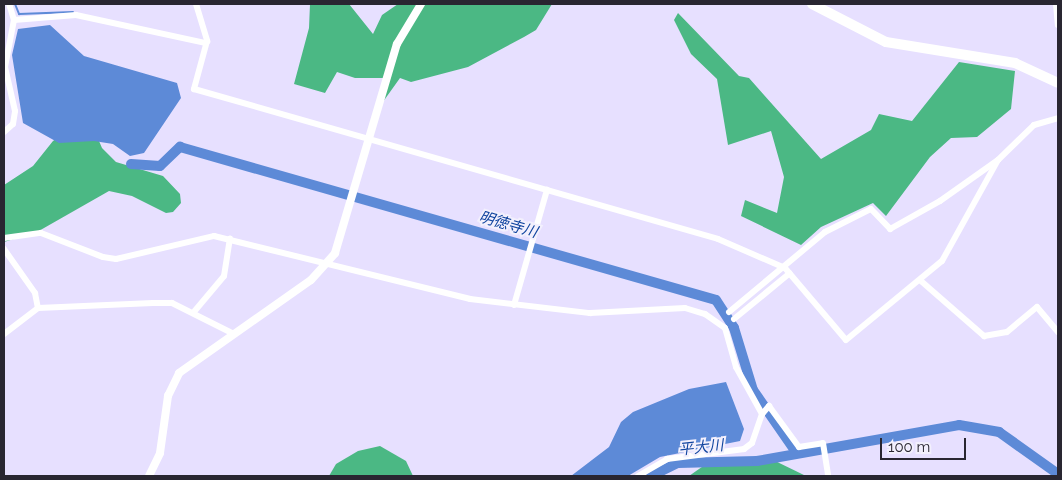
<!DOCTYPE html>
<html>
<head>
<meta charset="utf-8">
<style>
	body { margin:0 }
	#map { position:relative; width:1062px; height:480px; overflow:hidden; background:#e7e0ff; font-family:Raleway,"Noto Sans JP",sans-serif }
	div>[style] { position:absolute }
	.forest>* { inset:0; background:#4bb884 }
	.water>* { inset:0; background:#5d8ad7 }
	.stream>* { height:2px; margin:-1px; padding:0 1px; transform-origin:1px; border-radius:1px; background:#5d8ad7 }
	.river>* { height:10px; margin:-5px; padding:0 5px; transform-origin:5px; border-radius:5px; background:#5d8ad7 }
	.minor>* { height:6px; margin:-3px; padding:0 3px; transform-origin:3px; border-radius:3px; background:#fff }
	.tertiary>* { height:8px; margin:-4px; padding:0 4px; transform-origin:4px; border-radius:4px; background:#fff }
	.primary>* { height:10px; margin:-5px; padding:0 5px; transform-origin:5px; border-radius:5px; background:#fff }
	span { translate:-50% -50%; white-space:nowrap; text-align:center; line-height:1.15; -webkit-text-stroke:4px #f3f0fd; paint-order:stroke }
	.water-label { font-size:15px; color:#10449f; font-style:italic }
	.frame { position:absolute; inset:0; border:5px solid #292631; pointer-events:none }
	.scale { position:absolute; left:880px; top:438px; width:86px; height:22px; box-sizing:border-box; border:2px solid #292631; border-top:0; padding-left:6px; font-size:15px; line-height:18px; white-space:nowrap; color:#292631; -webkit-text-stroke:4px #f3f0fd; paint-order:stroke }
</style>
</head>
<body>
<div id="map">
	<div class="forest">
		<i style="clip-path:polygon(310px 4px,349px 4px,373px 34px,382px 15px,398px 4px,552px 4px,536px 30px,524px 37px,468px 67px,411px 82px,400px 78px,380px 106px,385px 78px,355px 78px,337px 72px,325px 93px,294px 84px,309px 28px)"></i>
		<i style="clip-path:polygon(678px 13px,739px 76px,749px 78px,821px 159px,871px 130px,879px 114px,912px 121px,959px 62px,1015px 71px,1011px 109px,977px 137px,951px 138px,930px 157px,886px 216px,873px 203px,821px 227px,801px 245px,741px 216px,745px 200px,777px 213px,784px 177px,771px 131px,728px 145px,717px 79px,691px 54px,674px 20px)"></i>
		<i style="clip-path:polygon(93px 127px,102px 148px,116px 162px,163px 176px,180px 194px,181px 203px,173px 212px,166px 213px,132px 196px,109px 191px,37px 232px,4px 242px,4px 185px,33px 166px,53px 141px,70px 129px)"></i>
		<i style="clip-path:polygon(380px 446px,406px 461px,413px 476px,329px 476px,336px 464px,358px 451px)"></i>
		<i style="clip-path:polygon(737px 457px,769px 458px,806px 476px,689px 476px,709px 462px)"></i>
	</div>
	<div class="water">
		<i style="clip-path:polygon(50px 25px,84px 56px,177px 83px,181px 98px,144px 153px,130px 156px,113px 144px,94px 141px,59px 143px,23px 123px,12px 55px,18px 29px)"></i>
		<i style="clip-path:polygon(726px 382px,744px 429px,740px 441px,660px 457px,628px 476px,571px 476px,609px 447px,621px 422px,633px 412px,689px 389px)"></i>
	</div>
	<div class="stream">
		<i style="left:15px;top:4px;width:11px;rotate:68deg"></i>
		<i style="left:19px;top:14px;width:54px;rotate:-2.1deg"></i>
	</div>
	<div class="river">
		<i style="left:131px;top:164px;width:29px;rotate:4deg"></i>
		<i style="left:160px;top:166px;width:28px;rotate:-44deg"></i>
		<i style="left:180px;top:147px;width:557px;rotate:15.93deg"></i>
		<i style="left:716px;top:300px;width:33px;rotate:57deg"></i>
		<i style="left:734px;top:328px;width:65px;rotate:73deg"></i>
		<i style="left:753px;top:390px;width:75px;rotate:55.3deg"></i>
		<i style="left:651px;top:476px;width:30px;rotate:-26deg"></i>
		<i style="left:678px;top:463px;width:79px;rotate:-1.5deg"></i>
		<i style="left:757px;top:461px;width:205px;rotate:-10.1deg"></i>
		<i style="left:959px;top:425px;width:41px;rotate:9.9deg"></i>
		<i style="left:999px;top:432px;width:72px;rotate:35.4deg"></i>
	</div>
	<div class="minor">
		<i style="left:196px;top:4px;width:39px;rotate:73deg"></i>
		<i style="left:207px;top:41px;width:50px;rotate:105.2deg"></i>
		<i style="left:194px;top:89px;width:545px;rotate:15.97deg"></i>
		<i style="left:718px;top:239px;width:73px;rotate:23.4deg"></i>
		<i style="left:785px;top:268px;width:94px;rotate:49.7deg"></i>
		<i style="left:846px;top:340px;width:124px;rotate:-39.5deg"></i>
		<i style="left:942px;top:261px;width:115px;rotate:-61deg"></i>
		<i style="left:998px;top:160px;width:50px;rotate:-44.2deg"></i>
		<i style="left:1034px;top:125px;width:25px;rotate:-16deg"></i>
		<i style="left:1056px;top:4px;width:21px;rotate:85deg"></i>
		<i style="left:14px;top:20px;width:62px;rotate:-4.6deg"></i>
		<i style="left:76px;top:15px;width:133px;rotate:12.2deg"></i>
		<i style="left:4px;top:132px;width:12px;rotate:-42deg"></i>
		<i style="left:13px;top:124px;width:13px;rotate:-81deg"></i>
		<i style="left:15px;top:111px;width:45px;rotate:-102.8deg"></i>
		<i style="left:5px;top:67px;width:48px;rotate:-79.2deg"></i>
		<i style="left:14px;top:20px;width:17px;rotate:-107deg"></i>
		<i style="left:4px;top:238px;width:37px;rotate:-8deg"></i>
		<i style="left:41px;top:233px;width:66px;rotate:21.2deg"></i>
		<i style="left:103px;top:257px;width:13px;rotate:9deg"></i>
		<i style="left:116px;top:259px;width:101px;rotate:-13.2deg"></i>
		<i style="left:214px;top:236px;width:264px;rotate:13.8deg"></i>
		<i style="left:470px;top:299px;width:121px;rotate:6.7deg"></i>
		<i style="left:590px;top:313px;width:95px;rotate:-3deg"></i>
		<i style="left:685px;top:308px;width:21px;rotate:17deg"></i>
		<i style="left:705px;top:314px;width:24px;rotate:35deg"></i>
		<i style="left:725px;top:328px;width:41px;rotate:74.2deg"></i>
		<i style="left:736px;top:367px;width:54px;rotate:61deg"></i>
		<i style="left:4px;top:249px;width:54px;rotate:54.8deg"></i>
		<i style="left:35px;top:293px;width:15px;rotate:79deg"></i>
		<i style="left:921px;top:281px;width:84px;rotate:41.1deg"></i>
		<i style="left:984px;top:336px;width:23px;rotate:-10deg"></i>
		<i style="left:1007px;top:332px;width:39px;rotate:-40deg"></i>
		<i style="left:1037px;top:307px;width:33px;rotate:50deg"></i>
		<i style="left:514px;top:305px;width:120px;rotate:-74deg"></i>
		<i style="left:729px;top:312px;width:125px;rotate:-39.8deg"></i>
		<i style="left:825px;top:232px;width:51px;rotate:-26.6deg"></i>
		<i style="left:871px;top:209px;width:28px;rotate:46deg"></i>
		<i style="left:890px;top:229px;width:57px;rotate:-29.2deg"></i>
		<i style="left:940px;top:201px;width:71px;rotate:-35.3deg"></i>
		<i style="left:193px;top:313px;width:48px;rotate:-50deg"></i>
		<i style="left:224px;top:276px;width:38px;rotate:-81deg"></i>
		<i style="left:734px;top:319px;width:72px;rotate:-39.4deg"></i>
		<i style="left:4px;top:334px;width:43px;rotate:-37.4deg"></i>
		<i style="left:38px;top:308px;width:115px;rotate:-2.5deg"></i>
		<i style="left:153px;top:303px;width:19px"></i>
		<i style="left:172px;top:303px;width:67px;rotate:26.6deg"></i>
		<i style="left:638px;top:476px;width:34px;rotate:-30deg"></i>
		<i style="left:667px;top:459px;width:78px;rotate:-7.4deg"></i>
		<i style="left:744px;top:449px;width:10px;rotate:-37deg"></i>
		<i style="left:752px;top:443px;width:31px;rotate:-71deg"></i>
		<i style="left:762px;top:414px;width:11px;rotate:-49deg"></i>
		<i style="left:769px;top:406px;width:51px;rotate:53.8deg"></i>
		<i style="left:799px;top:447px;width:24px;rotate:-9deg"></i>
		<i style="left:823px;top:443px;width:33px;rotate:81deg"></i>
	</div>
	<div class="tertiary">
		<i style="left:149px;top:476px;width:25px;rotate:-64deg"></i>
		<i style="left:160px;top:453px;width:58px;rotate:-82deg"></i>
		<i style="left:168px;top:396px;width:25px;rotate:-64deg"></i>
		<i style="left:179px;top:373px;width:161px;rotate:-35.2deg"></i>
		<i style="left:311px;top:280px;width:36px;rotate:-48deg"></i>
		<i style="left:335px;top:253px;width:218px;rotate:-73.5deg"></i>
		<i style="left:397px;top:44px;width:47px;rotate:-59deg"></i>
	</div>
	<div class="primary">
		<i style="left:812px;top:4px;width:83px;rotate:27.2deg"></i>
		<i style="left:886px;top:42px;width:131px;rotate:9.2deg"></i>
		<i style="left:1015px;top:63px;width:47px;rotate:24.9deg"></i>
	</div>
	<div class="water-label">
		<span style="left:508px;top:225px;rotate:16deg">明徳寺川</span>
		<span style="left:701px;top:448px;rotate:-6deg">平大川</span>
	</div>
	<div class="frame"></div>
	<div class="scale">100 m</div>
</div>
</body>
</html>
